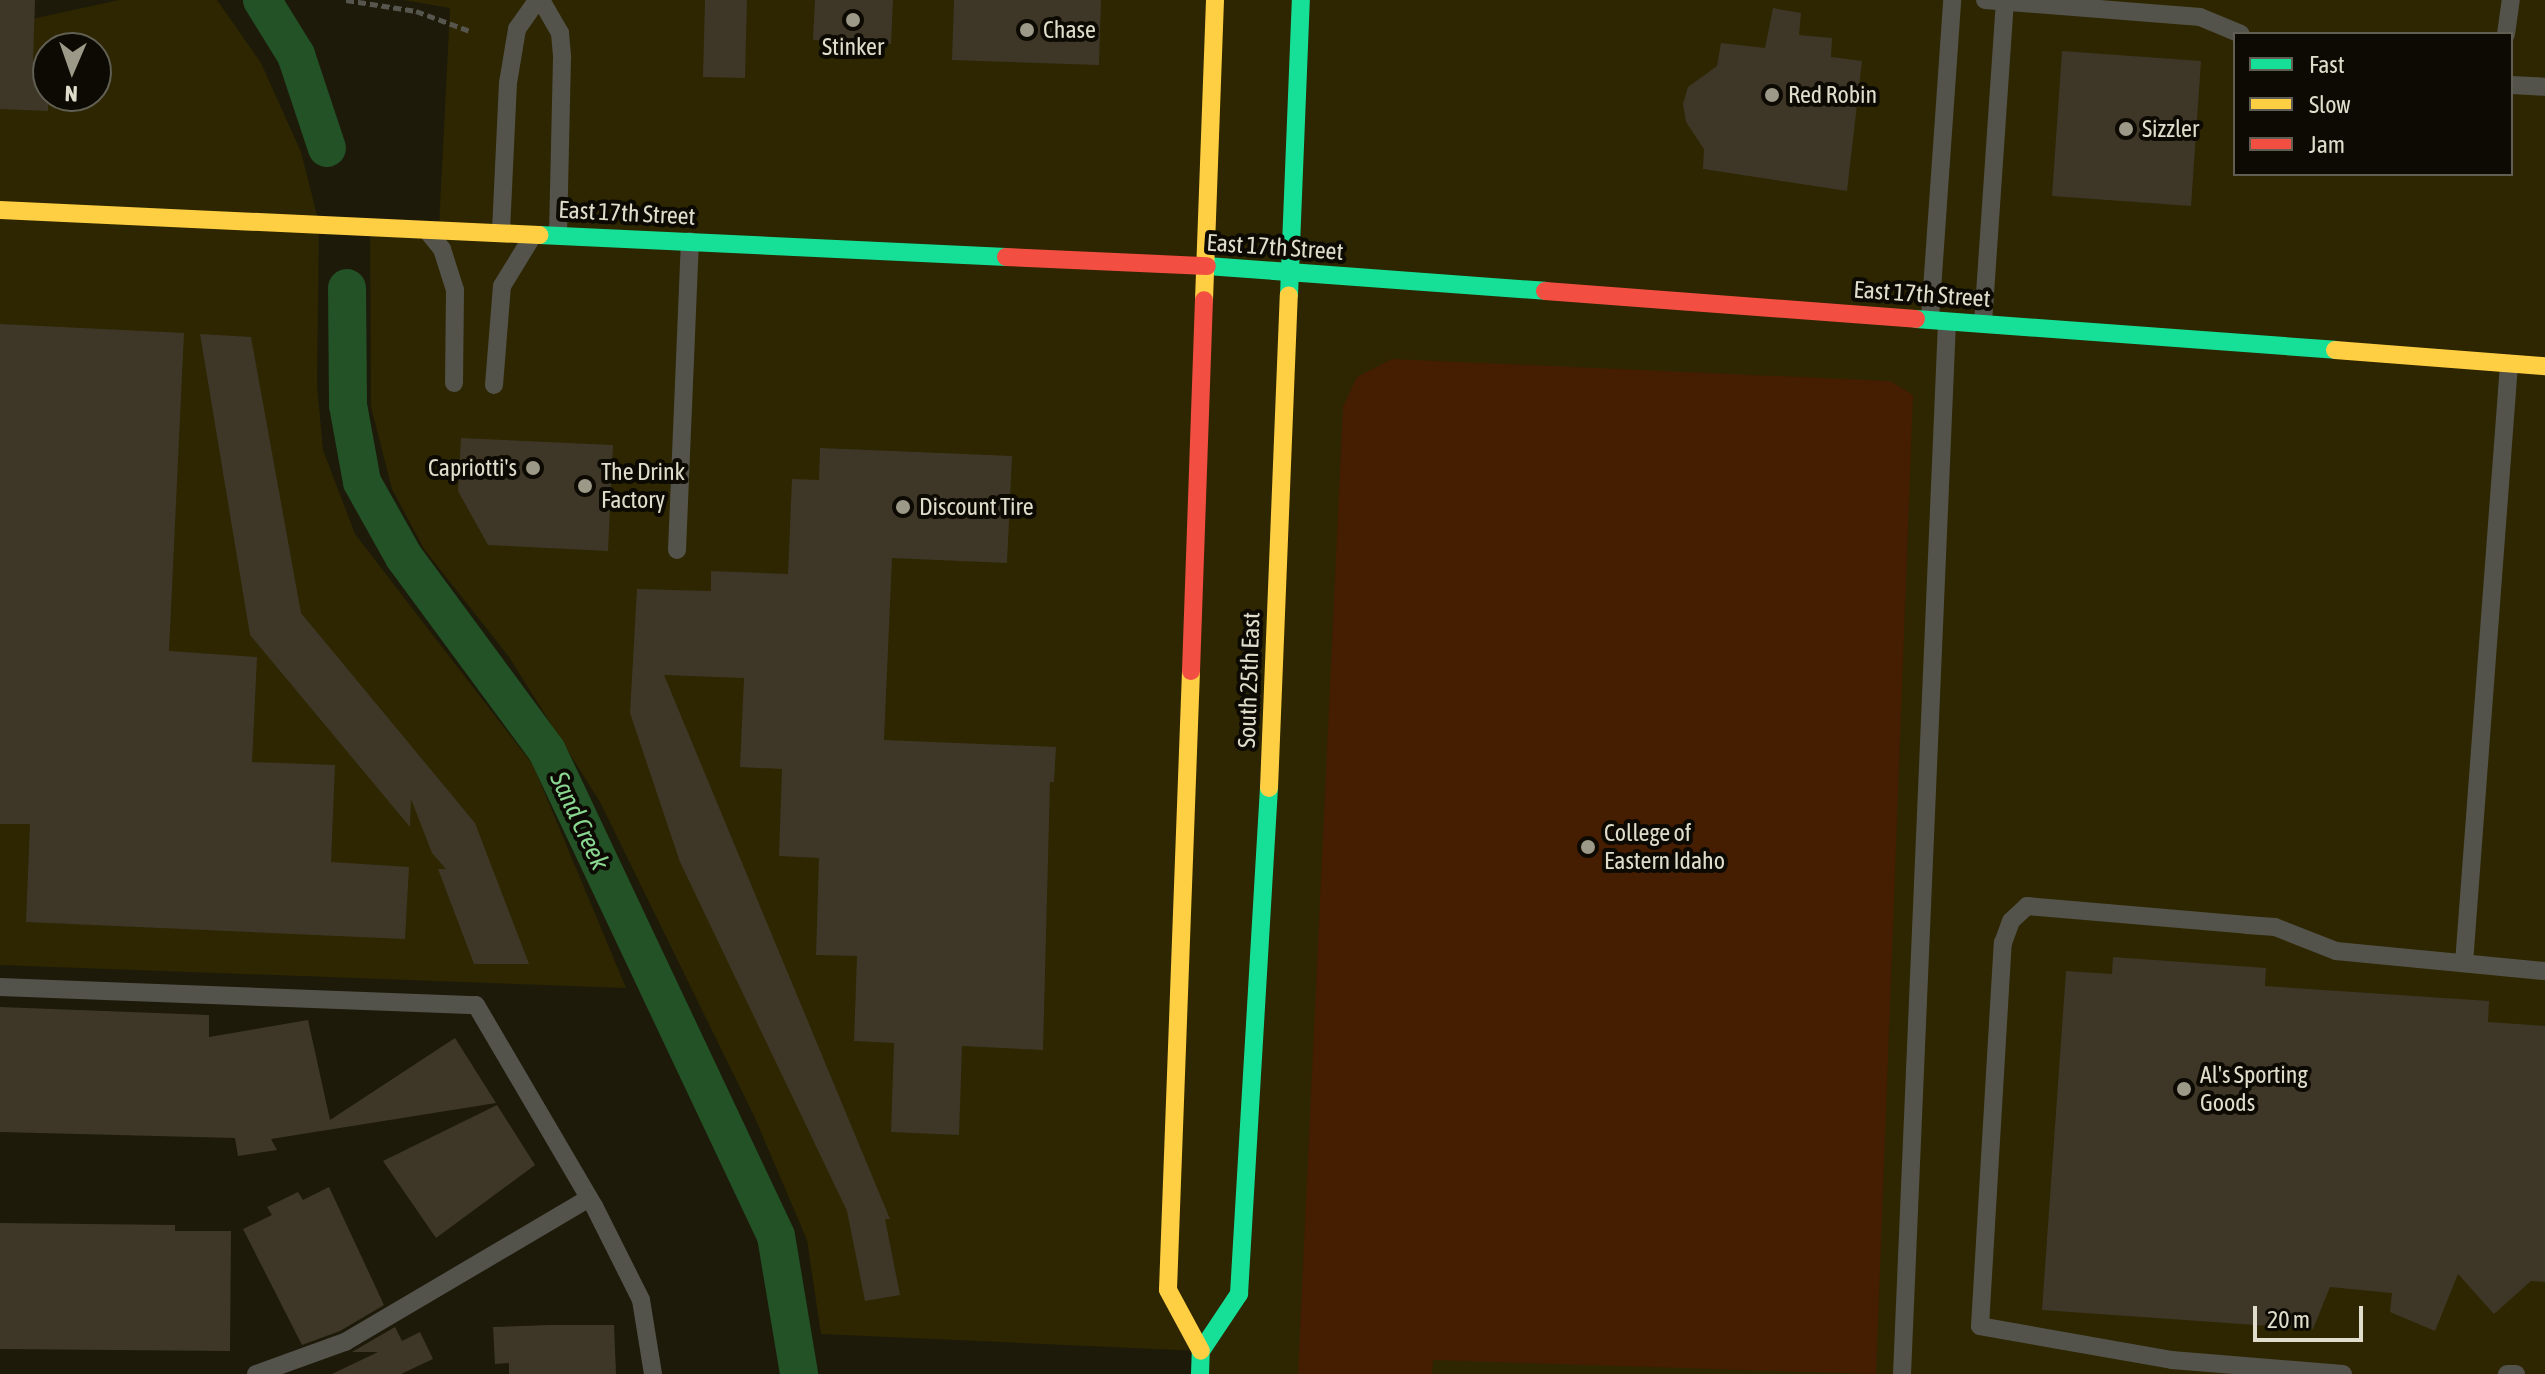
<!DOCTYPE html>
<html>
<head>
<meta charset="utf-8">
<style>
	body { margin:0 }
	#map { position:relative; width:2545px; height:1374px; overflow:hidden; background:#1d1a0a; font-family:"Asap Condensed",sans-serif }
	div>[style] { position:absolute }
	.built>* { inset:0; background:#2d2601 }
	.green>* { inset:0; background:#451d01 }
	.canal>* { height:38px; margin:-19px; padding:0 19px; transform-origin:19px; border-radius:19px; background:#225226 }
	.building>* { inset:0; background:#3e3727 }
	.path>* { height:5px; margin-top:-2.5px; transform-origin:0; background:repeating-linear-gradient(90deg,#56564e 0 8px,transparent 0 12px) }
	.lane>* { height:18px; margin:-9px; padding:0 9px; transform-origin:9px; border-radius:9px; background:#53534b }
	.fast>* { height:18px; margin:-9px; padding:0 9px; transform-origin:9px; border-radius:9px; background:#16e098 }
	.slow>* { height:18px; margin:-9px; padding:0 9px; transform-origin:9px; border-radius:9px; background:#ffcf43 }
	.jam>* { height:18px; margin:-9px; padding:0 9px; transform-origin:9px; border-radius:9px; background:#f24e42 }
	.dots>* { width:22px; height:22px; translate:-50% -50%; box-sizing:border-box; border:4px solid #0c0a02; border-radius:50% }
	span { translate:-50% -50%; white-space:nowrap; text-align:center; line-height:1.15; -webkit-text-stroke:8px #0c0a02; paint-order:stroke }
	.poi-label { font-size:24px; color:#e0ddcc }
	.left { translate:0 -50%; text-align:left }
	.right { translate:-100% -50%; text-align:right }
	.street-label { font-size:24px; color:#e0ddcc }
	.water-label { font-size:26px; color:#8ad791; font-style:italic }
	.legend { position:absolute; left:2233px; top:32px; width:280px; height:144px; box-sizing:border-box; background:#0c0a02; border:2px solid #615e53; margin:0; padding:10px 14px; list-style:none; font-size:24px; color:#e0ddcc }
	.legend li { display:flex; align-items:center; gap:16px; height:40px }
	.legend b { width:40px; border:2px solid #615e53 }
	.north { position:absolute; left:32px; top:32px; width:80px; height:80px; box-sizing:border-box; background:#0c0a02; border:2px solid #615e53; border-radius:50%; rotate:182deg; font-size:22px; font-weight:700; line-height:32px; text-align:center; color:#e0ddcc }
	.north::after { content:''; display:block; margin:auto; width:28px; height:36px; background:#9c9988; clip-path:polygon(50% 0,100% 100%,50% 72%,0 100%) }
	.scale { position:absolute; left:2253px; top:1306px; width:110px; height:36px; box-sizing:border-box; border:4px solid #e0ddcc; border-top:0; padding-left:10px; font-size:24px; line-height:28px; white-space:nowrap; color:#e0ddcc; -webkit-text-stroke:6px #0c0a02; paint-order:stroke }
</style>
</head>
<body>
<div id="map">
	<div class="built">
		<i style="clip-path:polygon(evenodd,119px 0,217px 0,261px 63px,301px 152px,319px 223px,317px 386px,323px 450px,355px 534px,533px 765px,626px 988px,0 965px,0 26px,119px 0,48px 48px,96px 48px,96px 96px,48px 96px,48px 48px)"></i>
		<i style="clip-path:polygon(evenodd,403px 0,2545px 0,2545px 1374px,1200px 1374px,1200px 1351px,821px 1334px,807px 1240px,755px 1118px,600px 802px,509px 657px,424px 549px,392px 489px,371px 407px,370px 225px,439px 228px,450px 8px,403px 0,2235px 34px,2511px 34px,2511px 174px,2235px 174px,2235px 34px)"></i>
	</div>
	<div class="green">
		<i style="clip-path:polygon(1392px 359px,1890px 381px,1913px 395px,1876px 1374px,1433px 1360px,1432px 1374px,1298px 1374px,1343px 407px,1357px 377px)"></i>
	</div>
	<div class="canal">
		<i style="left:262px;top:0;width:65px;rotate:58.3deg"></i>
		<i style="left:296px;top:55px;width:98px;rotate:71.6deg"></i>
		<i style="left:347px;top:288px;width:117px;rotate:89.5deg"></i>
		<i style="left:348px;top:405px;width:78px;rotate:79.7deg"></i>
		<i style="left:362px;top:482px;width:86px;rotate:60.8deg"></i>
		<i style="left:404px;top:557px;width:241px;rotate:53.6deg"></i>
		<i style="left:547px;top:751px;width:536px;rotate:64.72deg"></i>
		<i style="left:776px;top:1236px;width:140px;rotate:80.5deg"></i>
	</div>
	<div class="building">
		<i style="clip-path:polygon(0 0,35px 0,33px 62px,48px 62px,48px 111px,0 109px)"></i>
		<i style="clip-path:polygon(705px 0,747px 0,745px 78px,703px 77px)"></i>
		<i style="clip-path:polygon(815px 0,893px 0,891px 44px,813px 40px)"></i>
		<i style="clip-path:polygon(954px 0,1101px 0,1099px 65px,952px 60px)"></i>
		<i style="clip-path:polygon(1773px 8px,1801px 13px,1799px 35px,1832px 38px,1831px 57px,1862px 61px,1847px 191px,1703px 169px,1704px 149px,1686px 122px,1683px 104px,1688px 87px,1717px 66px,1721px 43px,1765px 48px)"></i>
		<i style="clip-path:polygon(2062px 51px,2201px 61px,2191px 206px,2052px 196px)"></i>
		<i style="clip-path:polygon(0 324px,184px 333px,169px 651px,257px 657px,252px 762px,335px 765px,331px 862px,409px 867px,405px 939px,26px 922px,30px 824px,0 824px)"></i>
		<i style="clip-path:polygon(200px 334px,251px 337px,301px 613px,475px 823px,529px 964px,474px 964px,438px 869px,446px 869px,432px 853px,411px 799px,410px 827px,250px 635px)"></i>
		<i style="clip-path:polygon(461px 438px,613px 445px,608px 551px,488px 545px,458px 491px)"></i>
		<i style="clip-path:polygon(820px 448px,1012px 456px,1007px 563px,892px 558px,884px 740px,1056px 747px,1054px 782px,1050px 782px,1043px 1050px,962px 1046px,959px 1135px,891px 1132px,894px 1043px,854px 1041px,857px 956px,816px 955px,819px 858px,779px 856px,782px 769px,740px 767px,744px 678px,664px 675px,890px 1219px,885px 1219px,900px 1295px,865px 1301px,847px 1211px,680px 862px,630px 713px,637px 589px,711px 591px,711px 571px,788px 574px,792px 479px,819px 480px)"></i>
		<i style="clip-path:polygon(2113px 957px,2266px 968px,2265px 986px,2489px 1001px,2488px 1022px,2545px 1026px,2545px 1282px,2531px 1281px,2494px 1314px,2458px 1274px,2435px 1331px,2390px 1312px,2392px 1293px,2330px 1287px,2313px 1329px,2042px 1310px,2066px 971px,2112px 974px)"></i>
		<i style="clip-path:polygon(0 1007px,209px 1015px,209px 1037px,308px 1020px,330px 1120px,455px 1038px,496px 1103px,271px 1139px,277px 1150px,238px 1156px,235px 1138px,0 1132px)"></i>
		<i style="clip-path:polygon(497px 1105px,535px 1165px,436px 1238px,383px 1161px)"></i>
		<i style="clip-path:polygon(329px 1187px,384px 1305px,340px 1331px,302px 1345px,243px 1229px,272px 1215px,267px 1207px,298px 1192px,303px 1200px)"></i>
		<i style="clip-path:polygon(0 1223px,175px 1225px,175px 1231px,231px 1231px,230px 1351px,0 1349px)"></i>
		<i style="clip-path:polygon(549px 1325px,614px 1325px,616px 1374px,509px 1374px,509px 1363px,495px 1364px,493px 1327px)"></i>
		<i style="clip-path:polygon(395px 1327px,402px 1341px,420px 1332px,433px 1359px,401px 1374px,332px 1374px,378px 1352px,352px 1352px)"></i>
	</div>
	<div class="path">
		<i style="left:346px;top:0;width:71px;rotate:8.9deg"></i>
		<i style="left:416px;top:11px;width:58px;rotate:20.3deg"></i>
	</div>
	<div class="lane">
		<i style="left:541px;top:0;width:38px;rotate:60deg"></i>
		<i style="left:560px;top:33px;width:25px;rotate:85deg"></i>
		<i style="left:562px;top:58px;width:176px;rotate:91.3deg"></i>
		<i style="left:1985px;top:0;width:216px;rotate:4.5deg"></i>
		<i style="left:2200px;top:17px;width:44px;rotate:22.5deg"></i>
		<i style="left:2506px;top:34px;width:34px;rotate:-82deg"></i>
		<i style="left:2511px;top:85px;width:34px;rotate:3deg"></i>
		<i style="left:501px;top:231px;width:148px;rotate:-87.3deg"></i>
		<i style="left:508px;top:83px;width:55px;rotate:-80.5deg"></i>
		<i style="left:517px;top:29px;width:35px;rotate:-55deg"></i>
		<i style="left:429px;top:233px;width:21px;rotate:51deg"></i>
		<i style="left:442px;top:249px;width:43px;rotate:72.4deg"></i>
		<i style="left:455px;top:290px;width:93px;rotate:90.6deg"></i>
		<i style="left:1930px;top:318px;width:319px;rotate:-86deg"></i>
		<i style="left:1983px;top:323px;width:322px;rotate:-86.1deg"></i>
		<i style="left:494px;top:385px;width:99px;rotate:-85.4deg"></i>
		<i style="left:502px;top:286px;width:57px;rotate:-58.5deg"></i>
		<i style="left:677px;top:550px;width:309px;rotate:-87.6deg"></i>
		<i style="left:2464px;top:963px;width:601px;rotate:-85.7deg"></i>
		<i style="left:0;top:987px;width:476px;rotate:2.2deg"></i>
		<i style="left:476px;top:1005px;width:233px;rotate:59.6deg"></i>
		<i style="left:594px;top:1206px;width:105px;rotate:63.4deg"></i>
		<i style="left:641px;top:1300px;width:75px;rotate:80.8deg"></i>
		<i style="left:256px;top:1374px;width:95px;rotate:-19.8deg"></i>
		<i style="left:345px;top:1342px;width:283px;rotate:-30.5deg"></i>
		<i style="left:1902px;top:1374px;width:1053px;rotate:-87.55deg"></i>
		<i style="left:2343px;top:1374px;width:172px;rotate:-175.3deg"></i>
		<i style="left:2172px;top:1360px;width:195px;rotate:-170deg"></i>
		<i style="left:1980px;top:1326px;width:384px;rotate:-86.6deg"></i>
		<i style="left:2003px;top:943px;width:23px;rotate:-70deg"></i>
		<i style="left:2011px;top:921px;width:22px;rotate:-43deg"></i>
		<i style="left:2027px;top:906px;width:221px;rotate:4.9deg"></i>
		<i style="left:2247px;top:925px;width:28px;rotate:4deg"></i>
		<i style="left:2275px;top:927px;width:66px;rotate:21.5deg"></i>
		<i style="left:2336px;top:951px;width:210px;rotate:5.5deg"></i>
		<i style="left:2507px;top:1374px;width:9px"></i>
	</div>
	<div class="fast">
		<i style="left:539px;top:235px;width:468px;rotate:2.7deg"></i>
		<i style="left:1207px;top:266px;width:339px;rotate:4.2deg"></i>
		<i style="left:1289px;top:295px;width:295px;rotate:-87.7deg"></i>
		<i style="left:1916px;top:319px;width:420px;rotate:4.2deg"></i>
		<i style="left:1200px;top:1374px;width:23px;rotate:-88deg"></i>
		<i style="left:1201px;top:1351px;width:69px;rotate:-56.3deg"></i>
		<i style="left:1239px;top:1294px;width:507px;rotate:-86.61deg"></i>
	</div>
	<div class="slow">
		<i style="left:0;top:210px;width:540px;rotate:2.66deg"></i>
		<i style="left:1204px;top:300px;width:300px;rotate:-87.9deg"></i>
		<i style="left:2335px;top:350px;width:211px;rotate:4.4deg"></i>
		<i style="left:1191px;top:671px;width:619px;rotate:92.13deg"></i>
		<i style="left:1168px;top:1290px;width:69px;rotate:61.6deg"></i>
		<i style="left:1269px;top:788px;width:493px;rotate:-87.7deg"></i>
	</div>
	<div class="jam">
		<i style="left:1006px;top:257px;width:201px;rotate:2.6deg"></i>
		<i style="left:1545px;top:291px;width:372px;rotate:4.3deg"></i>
		<i style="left:1191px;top:671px;width:371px;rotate:-88deg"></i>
	</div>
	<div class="dots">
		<i style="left:853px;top:20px;background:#9c9988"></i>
		<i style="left:1027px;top:30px;background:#9c9988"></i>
		<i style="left:1772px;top:95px;background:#9c9988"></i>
		<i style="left:2126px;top:129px;background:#9c9988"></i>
		<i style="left:533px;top:468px;background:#9c9988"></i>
		<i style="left:585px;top:486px;background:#9c9988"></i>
		<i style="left:903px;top:507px;background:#9c9988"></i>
		<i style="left:1588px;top:847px;background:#9c9988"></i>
		<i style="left:2184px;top:1089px;background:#9c9988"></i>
	</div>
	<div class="poi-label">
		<span class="left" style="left:1043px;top:30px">Chase</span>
		<span style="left:853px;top:47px">Stinker</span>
		<span class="left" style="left:1788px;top:95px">Red Robin</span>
		<span class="left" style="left:2142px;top:129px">Sizzler</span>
		<span class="right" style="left:517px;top:468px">Capriotti's</span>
		<span class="left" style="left:601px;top:486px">The Drink<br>Factory</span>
		<span class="left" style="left:919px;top:507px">Discount Tire</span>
		<span class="left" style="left:1604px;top:847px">College of<br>Eastern Idaho</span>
		<span class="left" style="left:2200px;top:1089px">Al's Sporting<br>Goods</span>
	</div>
	<div class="street-label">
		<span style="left:627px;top:213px;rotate:3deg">East 17th Street</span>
		<span style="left:1275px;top:247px;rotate:4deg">East 17th Street</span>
		<span style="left:1922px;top:294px;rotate:4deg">East 17th Street</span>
		<span style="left:1249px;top:680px;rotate:-88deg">South 25th East</span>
	</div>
	<div class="water-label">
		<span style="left:579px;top:821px;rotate:65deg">Sand Creek</span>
	</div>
	<ul class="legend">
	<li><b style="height:10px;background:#16e098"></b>Fast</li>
	<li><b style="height:10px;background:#ffcf43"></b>Slow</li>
	<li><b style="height:10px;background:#f24e42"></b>Jam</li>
	</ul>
	<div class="north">N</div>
	<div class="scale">20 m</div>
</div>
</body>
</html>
